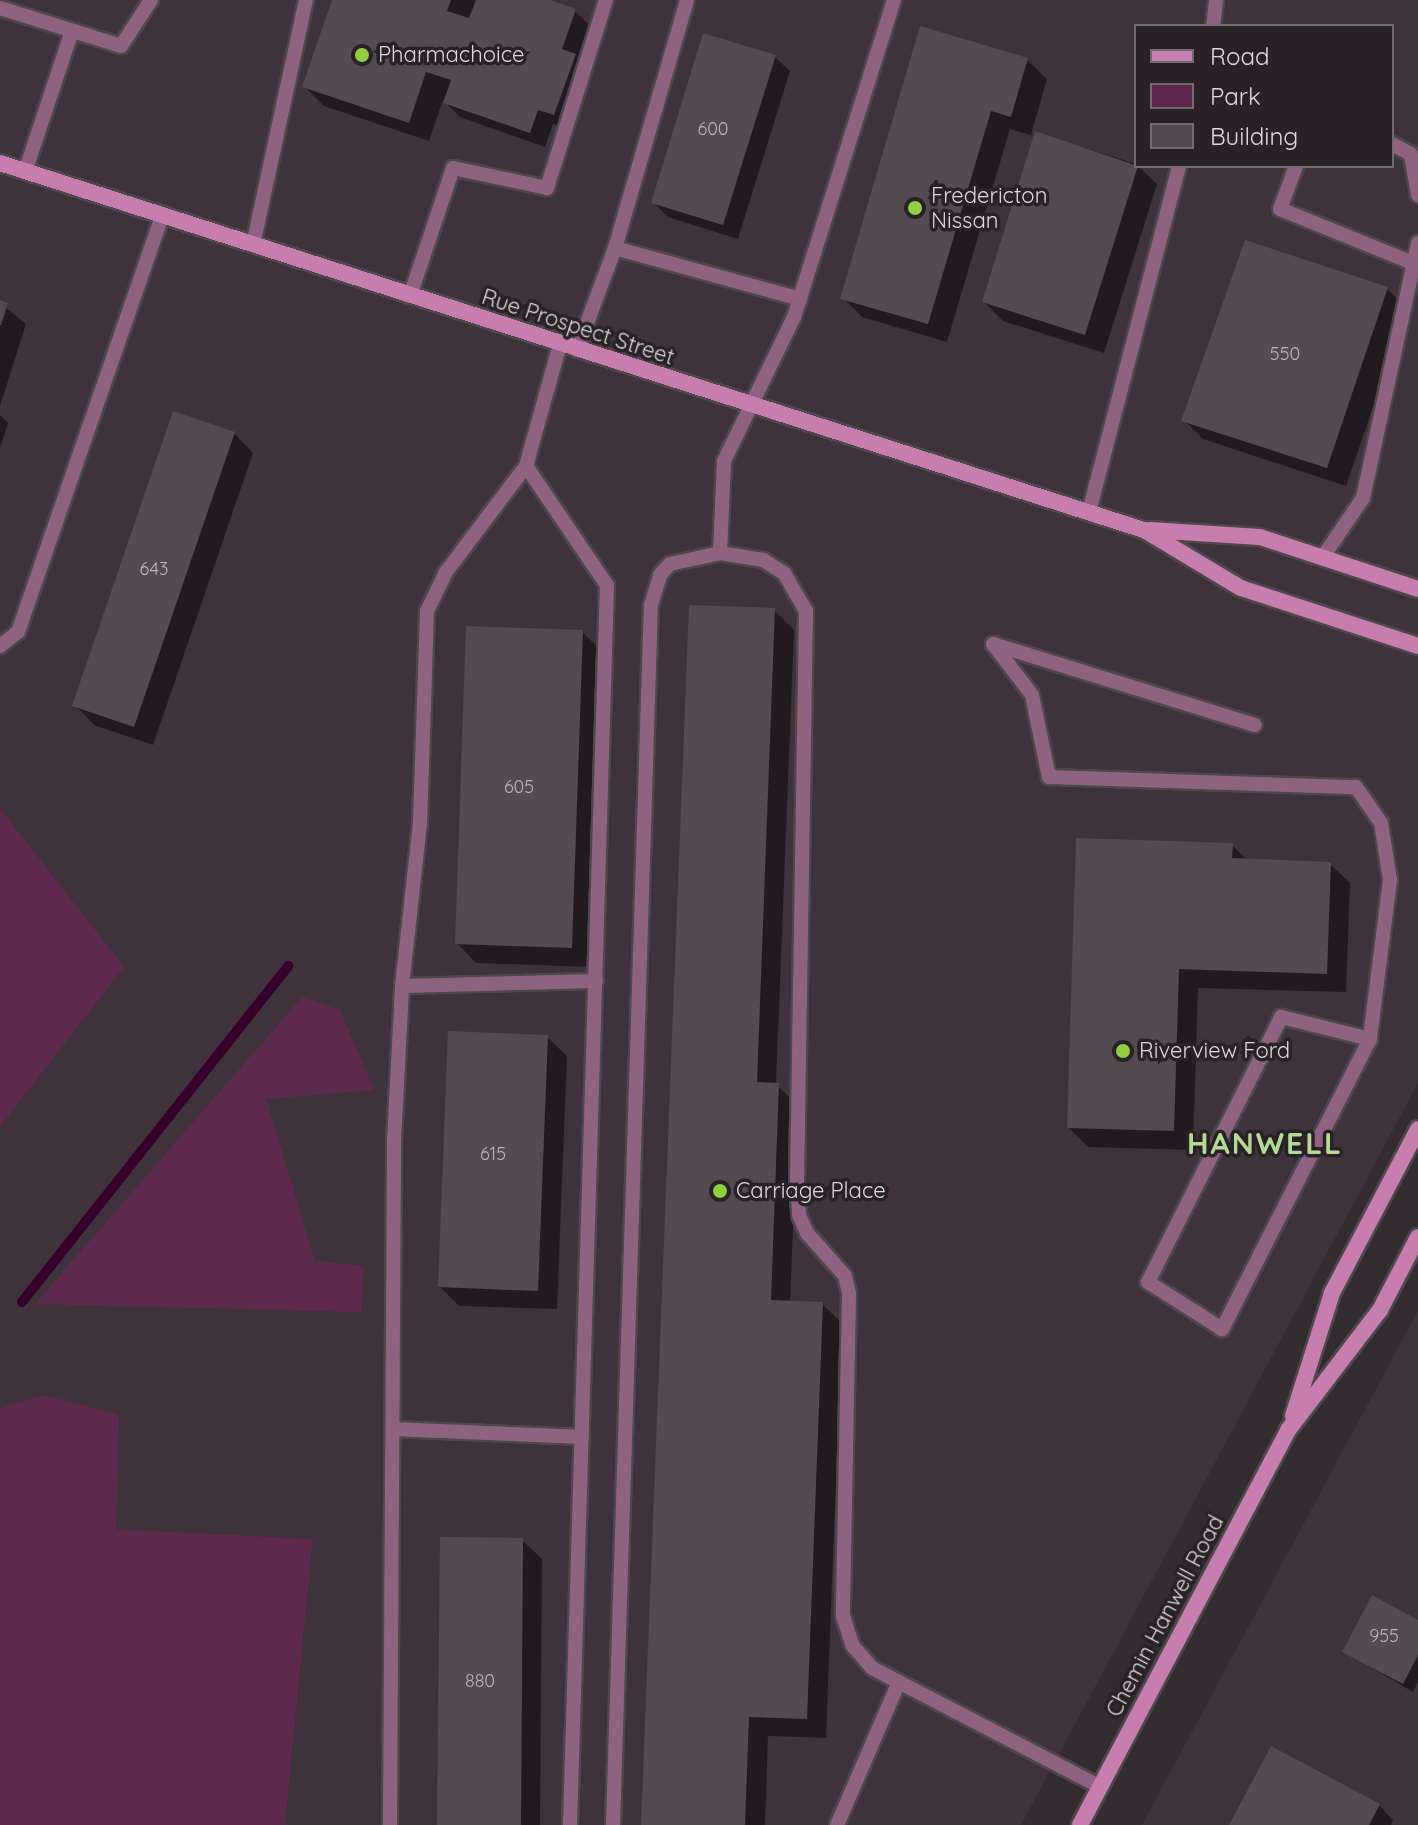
<!DOCTYPE html>
<html>
<head>
<meta charset="utf-8">
<style>
	body { margin:0 }
	#map { position:relative; width:1418px; height:1825px; overflow:hidden; background:#322c30; font-family:Quicksand,sans-serif }
	div>[style] { position:absolute }
	.built>* { inset:0; background:#3f333b }
	.green>* { inset:0; background:#5d2a4e }
	.shadow>* { inset:0; background:#0007 }
	.stream>* { height:10px; margin:-5px; padding:0 5px; transform-origin:5px; border-radius:5px; background:#36002a }
	.building>* { inset:0; background:#524b4f }
	.roads { filter:drop-shadow(2px 0 #4d484b) drop-shadow(-2px 0 #4d484b) drop-shadow(0 2px #4d484b) drop-shadow(0 -2px #4d484b) }
	.lane>* { height:14px; margin:-7px; padding:0 7px; transform-origin:7px; border-radius:7px; background:#906281 }
	.secondary>* { height:16px; margin:-8px; padding:0 8px; transform-origin:8px; border-radius:8px; background:#c77eaf }
	.dots>* { width:22px; height:22px; translate:-50% -50%; box-sizing:border-box; border:4px solid #282226; border-radius:50% }
	span { translate:-50% -50%; white-space:nowrap; text-align:center; line-height:1.15; -webkit-text-stroke:7px #282226; paint-order:stroke }
	.number-label { font-size:18px; color:#bab5b8 }
	.number-label span { -webkit-text-stroke-width:0 }
	.poi-label { font-size:22px; color:#dcd8db }
	.left { translate:0 -50%; text-align:left }
	.street-label { font-size:22px; color:#dcd8db }
	.district-label { font-size:30px; color:#b6d993; font-weight:700; letter-spacing:2px }
	.legend { position:absolute; left:1134px; top:24px; width:260px; height:144px; box-sizing:border-box; background:#282226; border:2px solid #706b6e; margin:0; padding:10px 14px; list-style:none; font-size:24px; color:#dcd8db }
	.legend li { display:flex; align-items:center; gap:16px; height:40px }
	.legend b { width:40px; border:2px solid #706b6e }
</style>
</head>
<body>
<div id="map">
	<div class="built">
		<i style="clip-path:polygon(evenodd,0 0,1418px 0,1418px 1083px,1021px 1825px,285px 1825px,313px 1539px,115px 1529px,44px 1395px,0 1408px,0 1127px,123px 967px,0 808px,0 0,1136px 26px,1392px 26px,1392px 166px,1136px 166px,1136px 26px)"></i>
		<i style="clip-path:polygon(1418px 1311px,1418px 1825px,1142px 1825px)"></i>
	</div>
	<div class="green">
		<i style="clip-path:polygon(0 808px,124px 967px,0 1127px)"></i>
		<i style="clip-path:polygon(302px 997px,340px 1010px,374px 1090px,266px 1099px,315px 1261px,364px 1266px,361px 1312px,35px 1304px)"></i>
		<i style="clip-path:polygon(44px 1395px,119px 1415px,116px 1529px,313px 1539px,285px 1825px,0 1825px,0 1408px)"></i>
	</div>
	<div class="shadow">
		<i style="clip-path:polygon(334px 0,544px 0,575px 11px,589px 25px,578px 58px,590px 70px,569px 129px,553px 124px,545px 147px,460px 117px,443px 100px,429px 141px,324px 106px,305px 87px)"></i>
		<i style="clip-path:polygon(775px 57px,790px 71px,738px 239px,668px 217px,653px 202px)"></i>
		<i style="clip-path:polygon(1027px 60px,1047px 79px,1031px 135px,1010px 129px,947px 342px,862px 317px,843px 298px)"></i>
		<i style="clip-path:polygon(1037px 133px,1136px 164px,1157px 184px,1104px 353px,1003px 321px,984px 302px)"></i>
		<i style="clip-path:polygon(1387px 289px,1407px 308px,1346px 486px,1203px 439px,1184px 420px)"></i>
		<i style="clip-path:polygon(0 303px,26px 324px,0 406px)"></i>
		<i style="clip-path:polygon(0 415px,8px 423px,0 448px)"></i>
		<i style="clip-path:polygon(234px 433px,253px 453px,153px 745px,94px 725px,75px 705px)"></i>
		<i style="clip-path:polygon(774px 610px,794px 630px,776px 1085px,798px 1104px,790px 1303px,822px 1304px,842px 1323px,826px 1738px,768px 1736px,765px 1825px,643px 1825px)"></i>
		<i style="clip-path:polygon(582px 632px,602px 651px,591px 967px,476px 963px,457px 943px)"></i>
		<i style="clip-path:polygon(1232px 845px,1248px 861px,1330px 864px,1350px 883px,1346px 992px,1198px 988px,1193px 1150px,1088px 1147px,1069px 1128px)"></i>
		<i style="clip-path:polygon(547px 1037px,567px 1056px,557px 1309px,459px 1306px,440px 1287px)"></i>
		<i style="clip-path:polygon(522px 1540px,542px 1559px,540px 1825px,439px 1825px)"></i>
		<i style="clip-path:polygon(1418px 1622px,1418px 1682px,1413px 1692px,1344px 1651px)"></i>
		<i style="clip-path:polygon(1379px 1805px,1393px 1820px,1391px 1825px,1232px 1825px)"></i>
	</div>
	<div class="stream">
		<i style="left:22px;top:1302px;width:429px;rotate:-51.6deg"></i>
	</div>
	<div class="building">
		<i style="clip-path:polygon(332px 0,451px 0,447px 11px,469px 18px,476px 0,550px 0,576px 9px,562px 49px,576px 54px,554px 115px,538px 110px,530px 133px,443px 103px,451px 80px,426px 72px,409px 123px,302px 87px)"></i>
		<i style="clip-path:polygon(920px 26px,1028px 58px,1011px 117px,991px 111px,928px 324px,840px 299px)"></i>
		<i style="clip-path:polygon(703px 33px,776px 55px,723px 225px,651px 203px)"></i>
		<i style="clip-path:polygon(1035px 131px,1138px 166px,1085px 335px,982px 302px)"></i>
		<i style="clip-path:polygon(1245px 240px,1388px 287px,1327px 468px,1181px 421px)"></i>
		<i style="clip-path:polygon(0 300px,8px 303px,1px 325px,0 325px)"></i>
		<i style="clip-path:polygon(173px 411px,235px 432px,134px 727px,72px 706px)"></i>
		<i style="clip-path:polygon(689px 605px,775px 608px,757px 1082px,779px 1083px,771px 1300px,823px 1302px,807px 1719px,749px 1717px,745px 1825px,641px 1825px)"></i>
		<i style="clip-path:polygon(466px 626px,583px 630px,572px 948px,455px 944px)"></i>
		<i style="clip-path:polygon(1076px 838px,1233px 843px,1232px 858px,1331px 862px,1327px 974px,1179px 969px,1174px 1131px,1067px 1128px)"></i>
		<i style="clip-path:polygon(448px 1031px,548px 1035px,538px 1291px,438px 1287px)"></i>
		<i style="clip-path:polygon(440px 1537px,523px 1538px,521px 1825px,437px 1825px)"></i>
		<i style="clip-path:polygon(1372px 1595px,1418px 1620px,1418px 1655px,1403px 1684px,1342px 1652px)"></i>
		<i style="clip-path:polygon(1271px 1746px,1380px 1804px,1369px 1825px,1229px 1825px)"></i>
	</div>
	<div class="roads">
		<div class="lane">
			<i style="left:0;top:8px;width:127px;rotate:17.4deg"></i>
			<i style="left:121px;top:46px;width:55px;rotate:-56.9deg"></i>
			<i style="left:1213px;top:26px;width:26px;rotate:-83deg"></i>
			<i style="left:1392px;top:144px;width:21px;rotate:28deg"></i>
			<i style="left:1411px;top:154px;width:42px;rotate:80.3deg"></i>
			<i style="left:1296px;top:166px;width:46px;rotate:110.4deg"></i>
			<i style="left:1280px;top:209px;width:144px;rotate:22.1deg"></i>
			<i style="left:25px;top:172px;width:149px;rotate:-71.6deg"></i>
			<i style="left:253px;top:245px;width:251px;rotate:-77.8deg"></i>
			<i style="left:615px;top:248px;width:192px;rotate:15.4deg"></i>
			<i style="left:410px;top:296px;width:135px;rotate:-71.4deg"></i>
			<i style="left:453px;top:168px;width:96px;rotate:12deg"></i>
			<i style="left:547px;top:188px;width:197px;rotate:-72.6deg"></i>
			<i style="left:560px;top:344px;width:127px;rotate:105.6deg"></i>
			<i style="left:526px;top:466px;width:144px;rotate:55.8deg"></i>
			<i style="left:607px;top:585px;width:1241px;rotate:91.71deg"></i>
			<i style="left:577px;top:350px;width:109px;rotate:-69.6deg"></i>
			<i style="left:615px;top:248px;width:258px;rotate:-73.8deg"></i>
			<i style="left:1089px;top:512px;width:358px;rotate:-75.4deg"></i>
			<i style="left:720px;top:553px;width:92px;rotate:-87.5deg"></i>
			<i style="left:724px;top:461px;width:160px;rotate:-64.1deg"></i>
			<i style="left:794px;top:317px;width:332px;rotate:-72.5deg"></i>
			<i style="left:1323px;top:557px;width:71px;rotate:-55.9deg"></i>
			<i style="left:1363px;top:498px;width:261px;rotate:-77.8deg"></i>
			<i style="left:993px;top:644px;width:64px;rotate:52.6deg"></i>
			<i style="left:1032px;top:695px;width:84px;rotate:78.3deg"></i>
			<i style="left:1049px;top:777px;width:307px;rotate:1.9deg"></i>
			<i style="left:1356px;top:787px;width:44px;rotate:55.2deg"></i>
			<i style="left:1381px;top:823px;width:58px;rotate:81deg"></i>
			<i style="left:1390px;top:880px;width:160px;rotate:97.2deg"></i>
			<i style="left:1370px;top:1039px;width:326px;rotate:117deg"></i>
			<i style="left:1222px;top:1329px;width:88px;rotate:-147.6deg"></i>
			<i style="left:1148px;top:1282px;width:297px;rotate:-63.3deg"></i>
			<i style="left:1281px;top:1017px;width:92px;rotate:13.9deg"></i>
			<i style="left:993px;top:644px;width:274px;rotate:17.2deg"></i>
			<i style="left:0;top:646px;width:23px;rotate:-38deg"></i>
			<i style="left:18px;top:632px;width:440px;rotate:-70.9deg"></i>
			<i style="left:402px;top:986px;width:194px;rotate:-1.5deg"></i>
			<i style="left:393px;top:1429px;width:189px;rotate:2.4deg"></i>
			<i style="left:390px;top:1825px;width:684px;rotate:-89.66deg"></i>
			<i style="left:394px;top:1141px;width:155px;rotate:-87deg"></i>
			<i style="left:402px;top:986px;width:164px;rotate:-83.7deg"></i>
			<i style="left:420px;top:823px;width:212px;rotate:-88.1deg"></i>
			<i style="left:427px;top:611px;width:43px;rotate:-64deg"></i>
			<i style="left:446px;top:572px;width:133px;rotate:-53deg"></i>
			<i style="left:613px;top:1825px;width:1221px;rotate:-88.22deg"></i>
			<i style="left:651px;top:605px;width:31px;rotate:-73deg"></i>
			<i style="left:660px;top:575px;width:15px;rotate:-48deg"></i>
			<i style="left:670px;top:564px;width:51px;rotate:-12.4deg"></i>
			<i style="left:720px;top:553px;width:44px;rotate:9.2deg"></i>
			<i style="left:763px;top:560px;width:25px;rotate:32deg"></i>
			<i style="left:784px;top:573px;width:44px;rotate:59.9deg"></i>
			<i style="left:806px;top:611px;width:572px;rotate:90.9deg"></i>
			<i style="left:797px;top:1183px;width:32px;rotate:86deg"></i>
			<i style="left:799px;top:1215px;width:20px;rotate:66deg"></i>
			<i style="left:807px;top:1233px;width:57px;rotate:48.5deg"></i>
			<i style="left:845px;top:1276px;width:18px;rotate:77deg"></i>
			<i style="left:849px;top:1294px;width:322px;rotate:91.1deg"></i>
			<i style="left:843px;top:1616px;width:32px;rotate:72deg"></i>
			<i style="left:853px;top:1646px;width:29px;rotate:49deg"></i>
			<i style="left:872px;top:1668px;width:256px;rotate:27.5deg"></i>
			<i style="left:837px;top:1825px;width:154px;rotate:-66.6deg"></i>
		</div>
		<div class="secondary">
			<i style="left:0;top:163px;width:1201px;rotate:17.79deg"></i>
			<i style="left:1144px;top:530px;width:113px;rotate:30.9deg"></i>
			<i style="left:1241px;top:588px;width:186px;rotate:18.1deg"></i>
			<i style="left:1150px;top:530px;width:110px;rotate:3.6deg"></i>
			<i style="left:1260px;top:537px;width:166px;rotate:18.2deg"></i>
			<i style="left:1293px;top:1416px;width:129px;rotate:-72.4deg"></i>
			<i style="left:1332px;top:1293px;width:185px;rotate:-62.3deg"></i>
			<i style="left:1080px;top:1825px;width:448px;rotate:-62.2deg"></i>
			<i style="left:1289px;top:1429px;width:150px;rotate:-52.6deg"></i>
			<i style="left:1380px;top:1310px;width:82px;rotate:-62.5deg"></i>
		</div>
	</div>
	<div class="dots">
		<i style="left:362px;top:55px;background:#91cd3f"></i>
		<i style="left:915px;top:208px;background:#91cd3f"></i>
		<i style="left:1123px;top:1051px;background:#91cd3f"></i>
		<i style="left:720px;top:1191px;background:#91cd3f"></i>
	</div>
	<div class="number-label">
		<span style="left:713px;top:129px">600</span>
		<span style="left:1285px;top:354px">550</span>
		<span style="left:154px;top:569px">643</span>
		<span style="left:519px;top:787px">605</span>
		<span style="left:493px;top:1154px">615</span>
		<span style="left:1384px;top:1636px">955</span>
		<span style="left:480px;top:1681px">880</span>
	</div>
	<div class="poi-label">
		<span class="left" style="left:378px;top:55px">Pharmachoice</span>
		<span class="left" style="left:931px;top:208px">Fredericton<br>Nissan</span>
		<span class="left" style="left:1139px;top:1051px">Riverview Ford</span>
		<span class="left" style="left:736px;top:1191px">Carriage Place</span>
	</div>
	<div class="street-label">
		<span style="left:578px;top:327px;rotate:18deg">Rue Prospect Street</span>
		<span style="left:1165px;top:1616px;rotate:-62deg">Chemin Hanwell Road</span>
	</div>
	<div class="district-label">
		<span style="left:1265px;top:1143px">HANWELL</span>
	</div>
	<ul class="legend">
	<li><b style="height:10px;background:#c77eaf"></b>Road</li>
	<li><b style="height:22px;background:#5d2a4e"></b>Park</li>
	<li><b style="height:22px;background:#524b4f"></b>Building</li>
	</ul>
</div>
</body>
</html>
